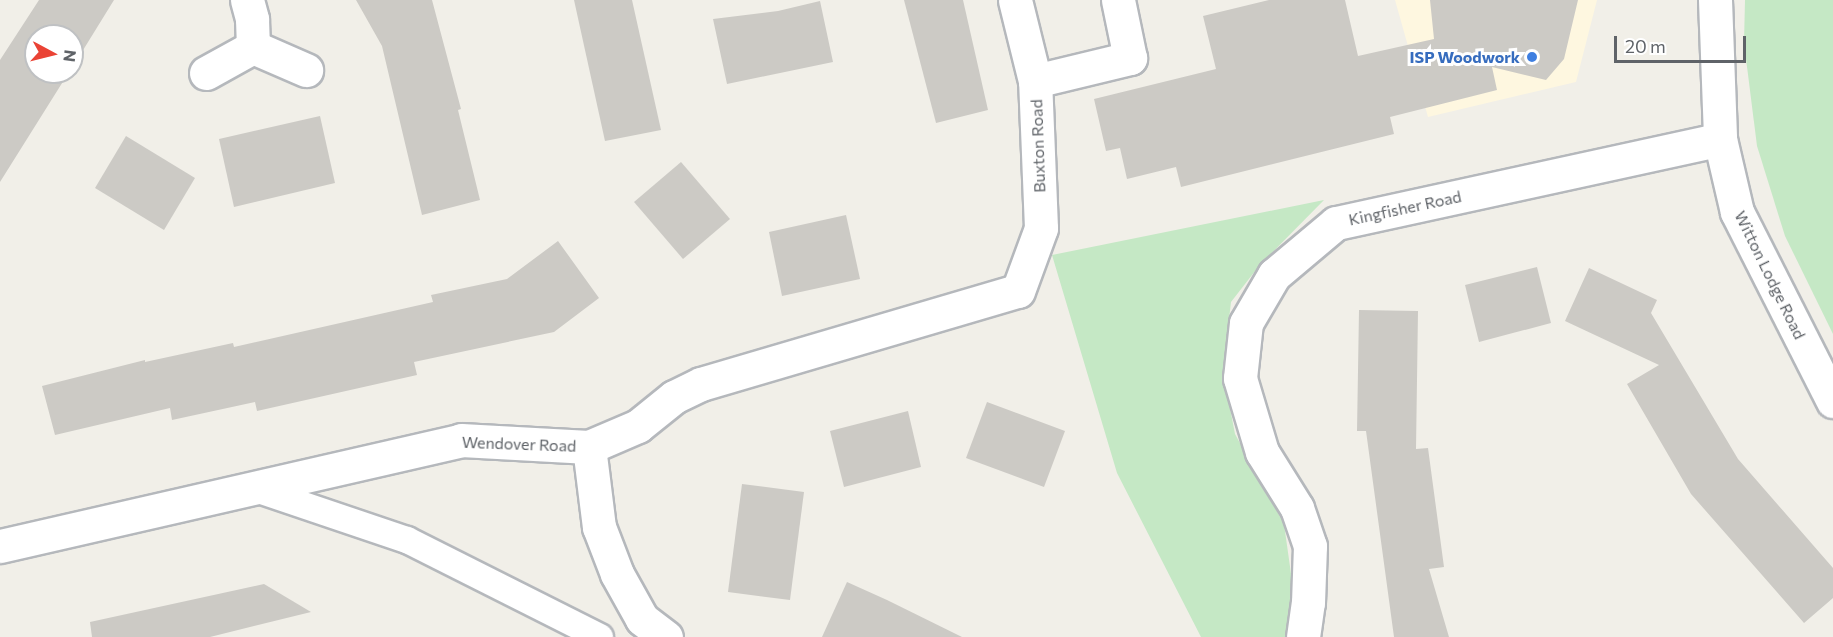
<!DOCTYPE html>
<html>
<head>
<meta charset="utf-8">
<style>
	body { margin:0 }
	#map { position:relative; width:1833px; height:637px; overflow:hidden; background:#f1efe8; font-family:Commissioner,sans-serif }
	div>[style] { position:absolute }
	.commercial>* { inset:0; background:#fef7e0 }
	.green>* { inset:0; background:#c5e8c5 }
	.building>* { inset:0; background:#cccac5 }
	.roads { filter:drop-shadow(2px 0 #b5b8bc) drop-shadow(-2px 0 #b5b8bc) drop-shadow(0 2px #b5b8bc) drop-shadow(0 -2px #b5b8bc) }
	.lane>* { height:26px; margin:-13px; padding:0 13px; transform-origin:13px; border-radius:13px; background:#fff }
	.street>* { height:33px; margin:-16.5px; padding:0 16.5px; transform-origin:16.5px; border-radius:16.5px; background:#fff }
	.dots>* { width:16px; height:16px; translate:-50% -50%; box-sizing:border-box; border:3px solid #fff; border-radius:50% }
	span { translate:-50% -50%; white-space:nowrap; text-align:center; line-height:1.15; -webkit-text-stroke:6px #fff; paint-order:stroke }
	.shop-label { font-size:16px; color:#366cbe; font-weight:700 }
	.right { translate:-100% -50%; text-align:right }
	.street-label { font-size:16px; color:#5f6368 }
	.north { position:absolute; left:24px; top:24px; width:60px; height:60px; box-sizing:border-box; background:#fff; border:2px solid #bfc1c3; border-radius:50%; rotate:97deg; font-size:16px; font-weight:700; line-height:24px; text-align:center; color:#5f6368 }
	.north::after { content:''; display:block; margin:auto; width:21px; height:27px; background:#ea4335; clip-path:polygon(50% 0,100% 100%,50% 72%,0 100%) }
	.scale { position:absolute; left:1614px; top:36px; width:132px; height:27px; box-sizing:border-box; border:3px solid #5f6368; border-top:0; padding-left:8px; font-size:18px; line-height:21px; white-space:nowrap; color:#5f6368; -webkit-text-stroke:4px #fff; paint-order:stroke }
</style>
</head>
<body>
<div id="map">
	<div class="commercial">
		<i style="clip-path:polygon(1395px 0,1597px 0,1576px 82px,1428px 117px)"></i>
	</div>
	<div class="green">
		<i style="clip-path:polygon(1745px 0,1833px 0,1833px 334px,1785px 236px,1757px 146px,1744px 43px)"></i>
		<i style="clip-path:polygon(1324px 200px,1259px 266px,1231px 302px,1223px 372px,1235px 434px,1284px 524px,1295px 602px,1288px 637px,1201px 637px,1117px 473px,1052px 255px)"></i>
	</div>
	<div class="building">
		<i style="clip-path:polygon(39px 0,114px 0,72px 68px,72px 36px,36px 36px,36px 72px,69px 72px,0 182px,0 60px)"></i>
		<i style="clip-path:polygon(356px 0,432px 0,461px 109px,458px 110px,480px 200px,422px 215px,382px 46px)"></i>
		<i style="clip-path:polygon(574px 0,632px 0,661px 130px,605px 141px)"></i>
		<i style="clip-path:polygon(904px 0,963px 0,988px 110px,936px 123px)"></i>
		<i style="clip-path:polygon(1269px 0,1345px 0,1358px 56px,1434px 39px,1430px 0,1578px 0,1564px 59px,1546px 80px,1492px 67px,1497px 90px,1390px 117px,1394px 134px,1181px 187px,1176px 167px,1127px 179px,1120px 148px,1106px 151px,1094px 99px,1216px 69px,1203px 16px)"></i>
		<i style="clip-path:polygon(820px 1px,833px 62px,727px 84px,713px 19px,778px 11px)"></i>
		<i style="clip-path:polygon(320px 116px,335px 183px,234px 207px,219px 139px)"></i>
		<i style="clip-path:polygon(126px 136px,195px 178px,164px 230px,95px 188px)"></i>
		<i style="clip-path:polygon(681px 162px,730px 219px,683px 259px,634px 202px)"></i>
		<i style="clip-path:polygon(846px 215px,860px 279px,782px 296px,769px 232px)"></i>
		<i style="clip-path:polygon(558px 241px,599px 298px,554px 332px,414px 362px,417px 375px,257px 411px,255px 402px,172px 420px,170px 408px,55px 435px,42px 386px,145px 360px,145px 362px,233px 343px,234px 347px,433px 302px,431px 295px,507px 279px)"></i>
		<i style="clip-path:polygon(1537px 267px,1551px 323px,1479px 342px,1465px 285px)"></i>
		<i style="clip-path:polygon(1589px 268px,1657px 300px,1651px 313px,1738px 459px,1833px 568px,1833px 598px,1804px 623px,1691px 494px,1627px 384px,1659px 365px,1565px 321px)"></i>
		<i style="clip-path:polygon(1359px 310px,1418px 311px,1416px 449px,1428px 448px,1444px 567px,1429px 569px,1449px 637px,1394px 637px,1366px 431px,1357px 431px)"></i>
		<i style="clip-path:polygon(987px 402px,1065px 431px,1044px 487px,966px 458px)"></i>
		<i style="clip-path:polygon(908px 411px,921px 467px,844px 487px,830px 431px)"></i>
		<i style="clip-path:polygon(742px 484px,804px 492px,790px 600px,728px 592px)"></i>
		<i style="clip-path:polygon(847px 582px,887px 600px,962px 637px,822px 637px)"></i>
		<i style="clip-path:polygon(264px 584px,311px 612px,210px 637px,92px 637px,90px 622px)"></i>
	</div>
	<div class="roads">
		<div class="lane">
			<i style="left:253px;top:488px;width:163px;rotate:18.7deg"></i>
			<i style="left:407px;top:540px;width:216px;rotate:26.7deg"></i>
		</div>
		<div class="street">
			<i style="left:247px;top:0;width:20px;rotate:75deg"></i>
			<i style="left:252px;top:19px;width:28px;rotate:88deg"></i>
			<i style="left:253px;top:47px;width:58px;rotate:23.5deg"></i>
			<i style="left:1715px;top:0;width:139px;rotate:87.9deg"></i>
			<i style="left:1720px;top:139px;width:75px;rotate:76.9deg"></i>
			<i style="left:1737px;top:212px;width:212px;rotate:63.1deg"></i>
			<i style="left:206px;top:73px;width:54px;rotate:-29deg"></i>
			<i style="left:1035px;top:81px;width:98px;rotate:-13.6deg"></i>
			<i style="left:1130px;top:58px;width:59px;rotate:-101.7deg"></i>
			<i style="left:589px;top:447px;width:81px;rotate:82.9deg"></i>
			<i style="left:599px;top:527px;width:50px;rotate:69deg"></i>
			<i style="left:617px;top:574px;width:51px;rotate:60.9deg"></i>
			<i style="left:642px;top:619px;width:30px;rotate:37deg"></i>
			<i style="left:0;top:546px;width:473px;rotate:-12.9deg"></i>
			<i style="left:461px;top:440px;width:128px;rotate:3.1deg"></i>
			<i style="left:589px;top:447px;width:53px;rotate:-23.2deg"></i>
			<i style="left:638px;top:426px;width:46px;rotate:-38.9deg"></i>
			<i style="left:674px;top:397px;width:30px;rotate:-26deg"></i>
			<i style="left:701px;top:384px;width:330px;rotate:-16.4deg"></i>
			<i style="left:1018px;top:291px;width:67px;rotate:-69.9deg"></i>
			<i style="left:1041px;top:228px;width:147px;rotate:-92.3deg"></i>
			<i style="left:1035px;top:81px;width:83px;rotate:-103.9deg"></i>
			<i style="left:1303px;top:637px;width:34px;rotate:-82deg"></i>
			<i style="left:1308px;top:603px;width:57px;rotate:-88deg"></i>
			<i style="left:1310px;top:546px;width:40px;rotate:-108.9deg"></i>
			<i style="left:1297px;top:508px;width:66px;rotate:-122deg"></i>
			<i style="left:1262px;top:452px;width:77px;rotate:-106.6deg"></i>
			<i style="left:1240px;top:378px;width:55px;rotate:-83.8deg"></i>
			<i style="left:1246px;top:323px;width:56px;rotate:-59.7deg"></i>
			<i style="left:1274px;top:275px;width:81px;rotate:-40deg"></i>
			<i style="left:1336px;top:223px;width:393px;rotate:-12.3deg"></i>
		</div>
	</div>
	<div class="dots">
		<i style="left:1532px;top:57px;background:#3f7fe0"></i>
	</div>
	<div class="shop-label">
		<span class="right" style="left:1520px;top:57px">ISP Woodwork</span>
	</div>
	<div class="street-label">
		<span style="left:1038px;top:146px;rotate:-92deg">Buxton Road</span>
		<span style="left:1405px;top:208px;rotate:-12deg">Kingfisher Road</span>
		<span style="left:1770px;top:275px;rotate:64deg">Witton Lodge Road</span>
		<span style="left:519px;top:444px;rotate:2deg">Wendover Road</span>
	</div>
	<div class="north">N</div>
	<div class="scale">20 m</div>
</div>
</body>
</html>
